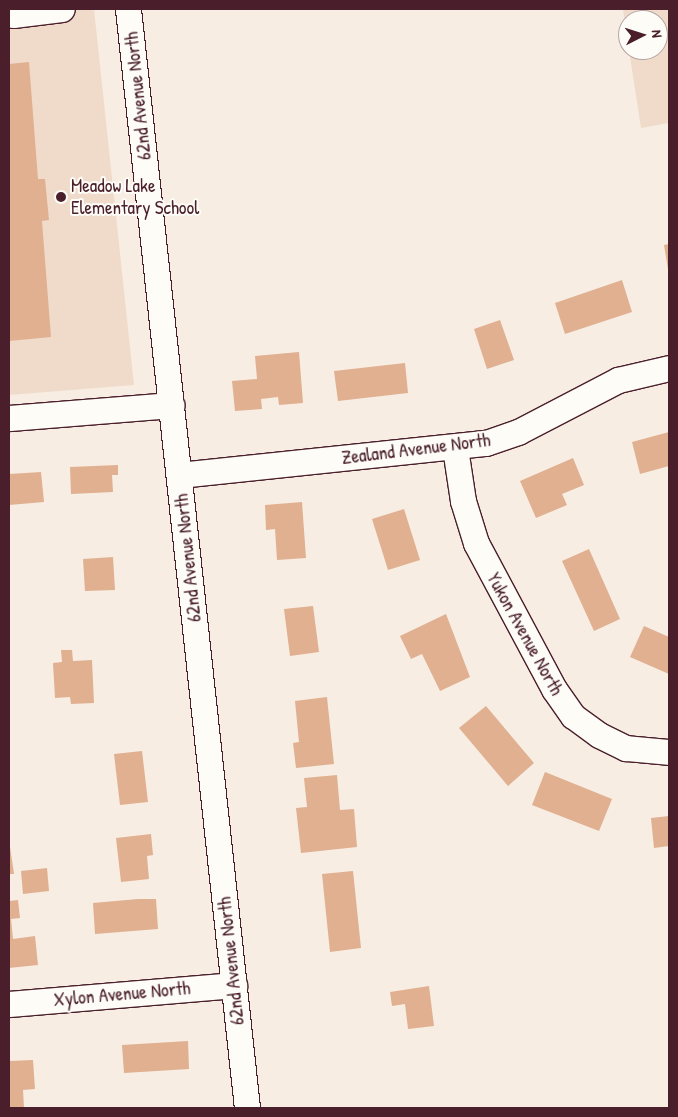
<!DOCTYPE html>
<html>
<head>
<meta charset="utf-8">
<style>
	body { margin:0 }
	#map { position:relative; width:678px; height:1117px; overflow:hidden; background:#f7ede3; font-family:"Patrick Hand",sans-serif }
	div>[style] { position:absolute }
	.built>* { inset:0; background:#f0dbca }
	.building>* { inset:0; background:#e0b091 }
	.roads { filter:drop-shadow(1px 0 #4a1f2b) drop-shadow(-1px 0 #4a1f2b) drop-shadow(0 1px #4a1f2b) drop-shadow(0 -1px #4a1f2b) }
	.minor>* { height:25px; margin:-12.5px; padding:0 12.5px; transform-origin:12.5px; border-radius:12.5px; background:#fdfcf7 }
	.dots>* { width:14px; height:14px; translate:-50% -50%; box-sizing:border-box; border:2px solid #fdfcf7; border-radius:50% }
	span { translate:-50% -50%; white-space:nowrap; text-align:center; line-height:1.15; -webkit-text-stroke:4px #fdfcf7; paint-order:stroke }
	.street-label { font-size:19px; color:#4a1f2b }
	.poi-label { font-size:19px; color:#4a1f2b }
	.left { translate:0 -50%; text-align:left }
	.frame { position:absolute; inset:0; border:10px solid #4a1f2b; pointer-events:none }
	.north { position:absolute; left:618px; top:10px; width:50px; height:50px; box-sizing:border-box; background:#fdfcf7; border:1px solid #b5a4a5; border-radius:50%; rotate:85deg; font-size:14px; font-weight:700; line-height:20px; text-align:center; color:#4a1f2b }
	.north::after { content:''; display:block; margin:auto; width:18px; height:22px; background:#4a1f2b; clip-path:polygon(50% 0,100% 100%,50% 72%,0 100%) }
</style>
</head>
<body>
<div id="map">
	<div class="built">
		<i style="clip-path:polygon(9px 9px,94px 9px,134px 385px,9px 395px)"></i>
		<i style="clip-path:polygon(623px 9px,669px 9px,669px 123px,641px 128px,629px 50px,658px 50px,658px 20px,628px 20px,628px 42px)"></i>
	</div>
	<div class="building">
		<i style="clip-path:polygon(29px 62px,38px 179px,45px 179px,49px 220px,42px 221px,51px 337px,9px 341px,9px 64px)"></i>
		<i style="clip-path:polygon(669px 244px,669px 269px,668px 269px,664px 245px)"></i>
		<i style="clip-path:polygon(622px 280px,632px 312px,565px 334px,555px 303px)"></i>
		<i style="clip-path:polygon(500px 320px,514px 360px,487px 369px,474px 329px)"></i>
		<i style="clip-path:polygon(299px 352px,303px 403px,279px 405px,278px 397px,261px 399px,262px 409px,235px 411px,232px 381px,257px 379px,255px 356px)"></i>
		<i style="clip-path:polygon(405px 363px,408px 393px,338px 401px,334px 371px)"></i>
		<i style="clip-path:polygon(669px 432px,669px 466px,640px 474px,632px 442px)"></i>
		<i style="clip-path:polygon(573px 458px,584px 485px,562px 494px,567px 505px,536px 518px,520px 481px)"></i>
		<i style="clip-path:polygon(118px 465px,118px 475px,112px 475px,113px 492px,71px 494px,70px 467px)"></i>
		<i style="clip-path:polygon(41px 472px,44px 502px,9px 505px,9px 474px)"></i>
		<i style="clip-path:polygon(302px 502px,306px 558px,277px 560px,275px 529px,266px 530px,265px 505px)"></i>
		<i style="clip-path:polygon(404px 509px,420px 560px,388px 570px,372px 519px)"></i>
		<i style="clip-path:polygon(589px 549px,620px 619px,594px 631px,562px 561px)"></i>
		<i style="clip-path:polygon(113px 557px,115px 590px,85px 591px,83px 559px)"></i>
		<i style="clip-path:polygon(313px 606px,319px 652px,290px 656px,284px 609px)"></i>
		<i style="clip-path:polygon(446px 614px,470px 677px,440px 691px,422px 654px,411px 659px,400px 636px)"></i>
		<i style="clip-path:polygon(644px 626px,669px 637px,669px 674px,630px 657px)"></i>
		<i style="clip-path:polygon(61px 650px,72px 650px,73px 661px,92px 660px,94px 703px,71px 704px,70px 697px,55px 698px,53px 663px,62px 662px)"></i>
		<i style="clip-path:polygon(327px 697px,334px 764px,296px 768px,293px 743px,299px 742px,295px 701px)"></i>
		<i style="clip-path:polygon(486px 706px,534px 763px,508px 786px,459px 728px)"></i>
		<i style="clip-path:polygon(142px 751px,148px 802px,120px 805px,114px 754px)"></i>
		<i style="clip-path:polygon(545px 772px,612px 799px,599px 831px,532px 805px)"></i>
		<i style="clip-path:polygon(337px 775px,340px 810px,354px 809px,357px 847px,301px 853px,296px 808px,307px 807px,304px 778px)"></i>
		<i style="clip-path:polygon(669px 816px,669px 846px,654px 848px,651px 818px)"></i>
		<i style="clip-path:polygon(151px 834px,153px 855px,147px 856px,149px 879px,121px 882px,116px 838px)"></i>
		<i style="clip-path:polygon(9px 840px,14px 874px,9px 874px)"></i>
		<i style="clip-path:polygon(47px 868px,49px 891px,23px 894px,21px 871px)"></i>
		<i style="clip-path:polygon(353px 871px,361px 948px,330px 952px,322px 874px)"></i>
		<i style="clip-path:polygon(138px 899px,156px 899px,158px 929px,95px 934px,93px 903px)"></i>
		<i style="clip-path:polygon(18px 900px,20px 918px,11px 919px,13px 939px,35px 936px,38px 965px,9px 968px,9px 901px)"></i>
		<i style="clip-path:polygon(429px 986px,434px 1026px,408px 1029px,405px 1004px,392px 1006px,390px 992px)"></i>
		<i style="clip-path:polygon(188px 1041px,189px 1069px,124px 1073px,122px 1045px)"></i>
		<i style="clip-path:polygon(33px 1060px,35px 1089px,23px 1090px,24px 1108px,9px 1108px,9px 1061px)"></i>
	</div>
	<div class="roads">
		<div class="minor">
			<i style="left:12px;top:9px;width:6px;rotate:81deg"></i>
			<i style="left:13px;top:15px;width:49px;rotate:-7deg"></i>
			<i style="left:128px;top:9px;width:1105px;rotate:83.82deg"></i>
			<i style="left:9px;top:418px;width:163px;rotate:-4.6deg"></i>
			<i style="left:455px;top:448px;width:54px;rotate:81.4deg"></i>
			<i style="left:463px;top:501px;width:44px;rotate:72.8deg"></i>
			<i style="left:476px;top:543px;width:166px;rotate:61.9deg"></i>
			<i style="left:554px;top:689px;width:33px;rotate:55deg"></i>
			<i style="left:573px;top:716px;width:32px;rotate:36deg"></i>
			<i style="left:599px;top:735px;width:30px;rotate:26deg"></i>
			<i style="left:626px;top:748px;width:43px;rotate:5.3deg"></i>
			<i style="left:179px;top:475px;width:309px;rotate:-6deg"></i>
			<i style="left:486px;top:443px;width:34px;rotate:-19deg"></i>
			<i style="left:518px;top:432px;width:113px;rotate:-27.5deg"></i>
			<i style="left:618px;top:380px;width:52px;rotate:-13.2deg"></i>
			<i style="left:9px;top:1004px;width:226px;rotate:-4.8deg"></i>
		</div>
	</div>
	<div class="dots">
		<i style="left:61px;top:197px;background:#4a1f2b"></i>
	</div>
	<div class="street-label">
		<span style="left:138px;top:96px;rotate:-96deg">62nd Avenue North</span>
		<span style="left:416px;top:449px;rotate:-7deg">Zealand Avenue North</span>
		<span style="left:188px;top:558px;rotate:-96deg">62nd Avenue North</span>
		<span style="left:525px;top:634px;rotate:61deg">Yukon Avenue North</span>
		<span style="left:231px;top:961px;rotate:-96deg">62nd Avenue North</span>
		<span style="left:122px;top:994px;rotate:-5deg">Xylon Avenue North</span>
	</div>
	<div class="poi-label">
		<span class="left" style="left:71px;top:197px">Meadow Lake<br>Elementary School</span>
	</div>
	<div class="frame"></div>
	<div class="north">N</div>
</div>
</body>
</html>
